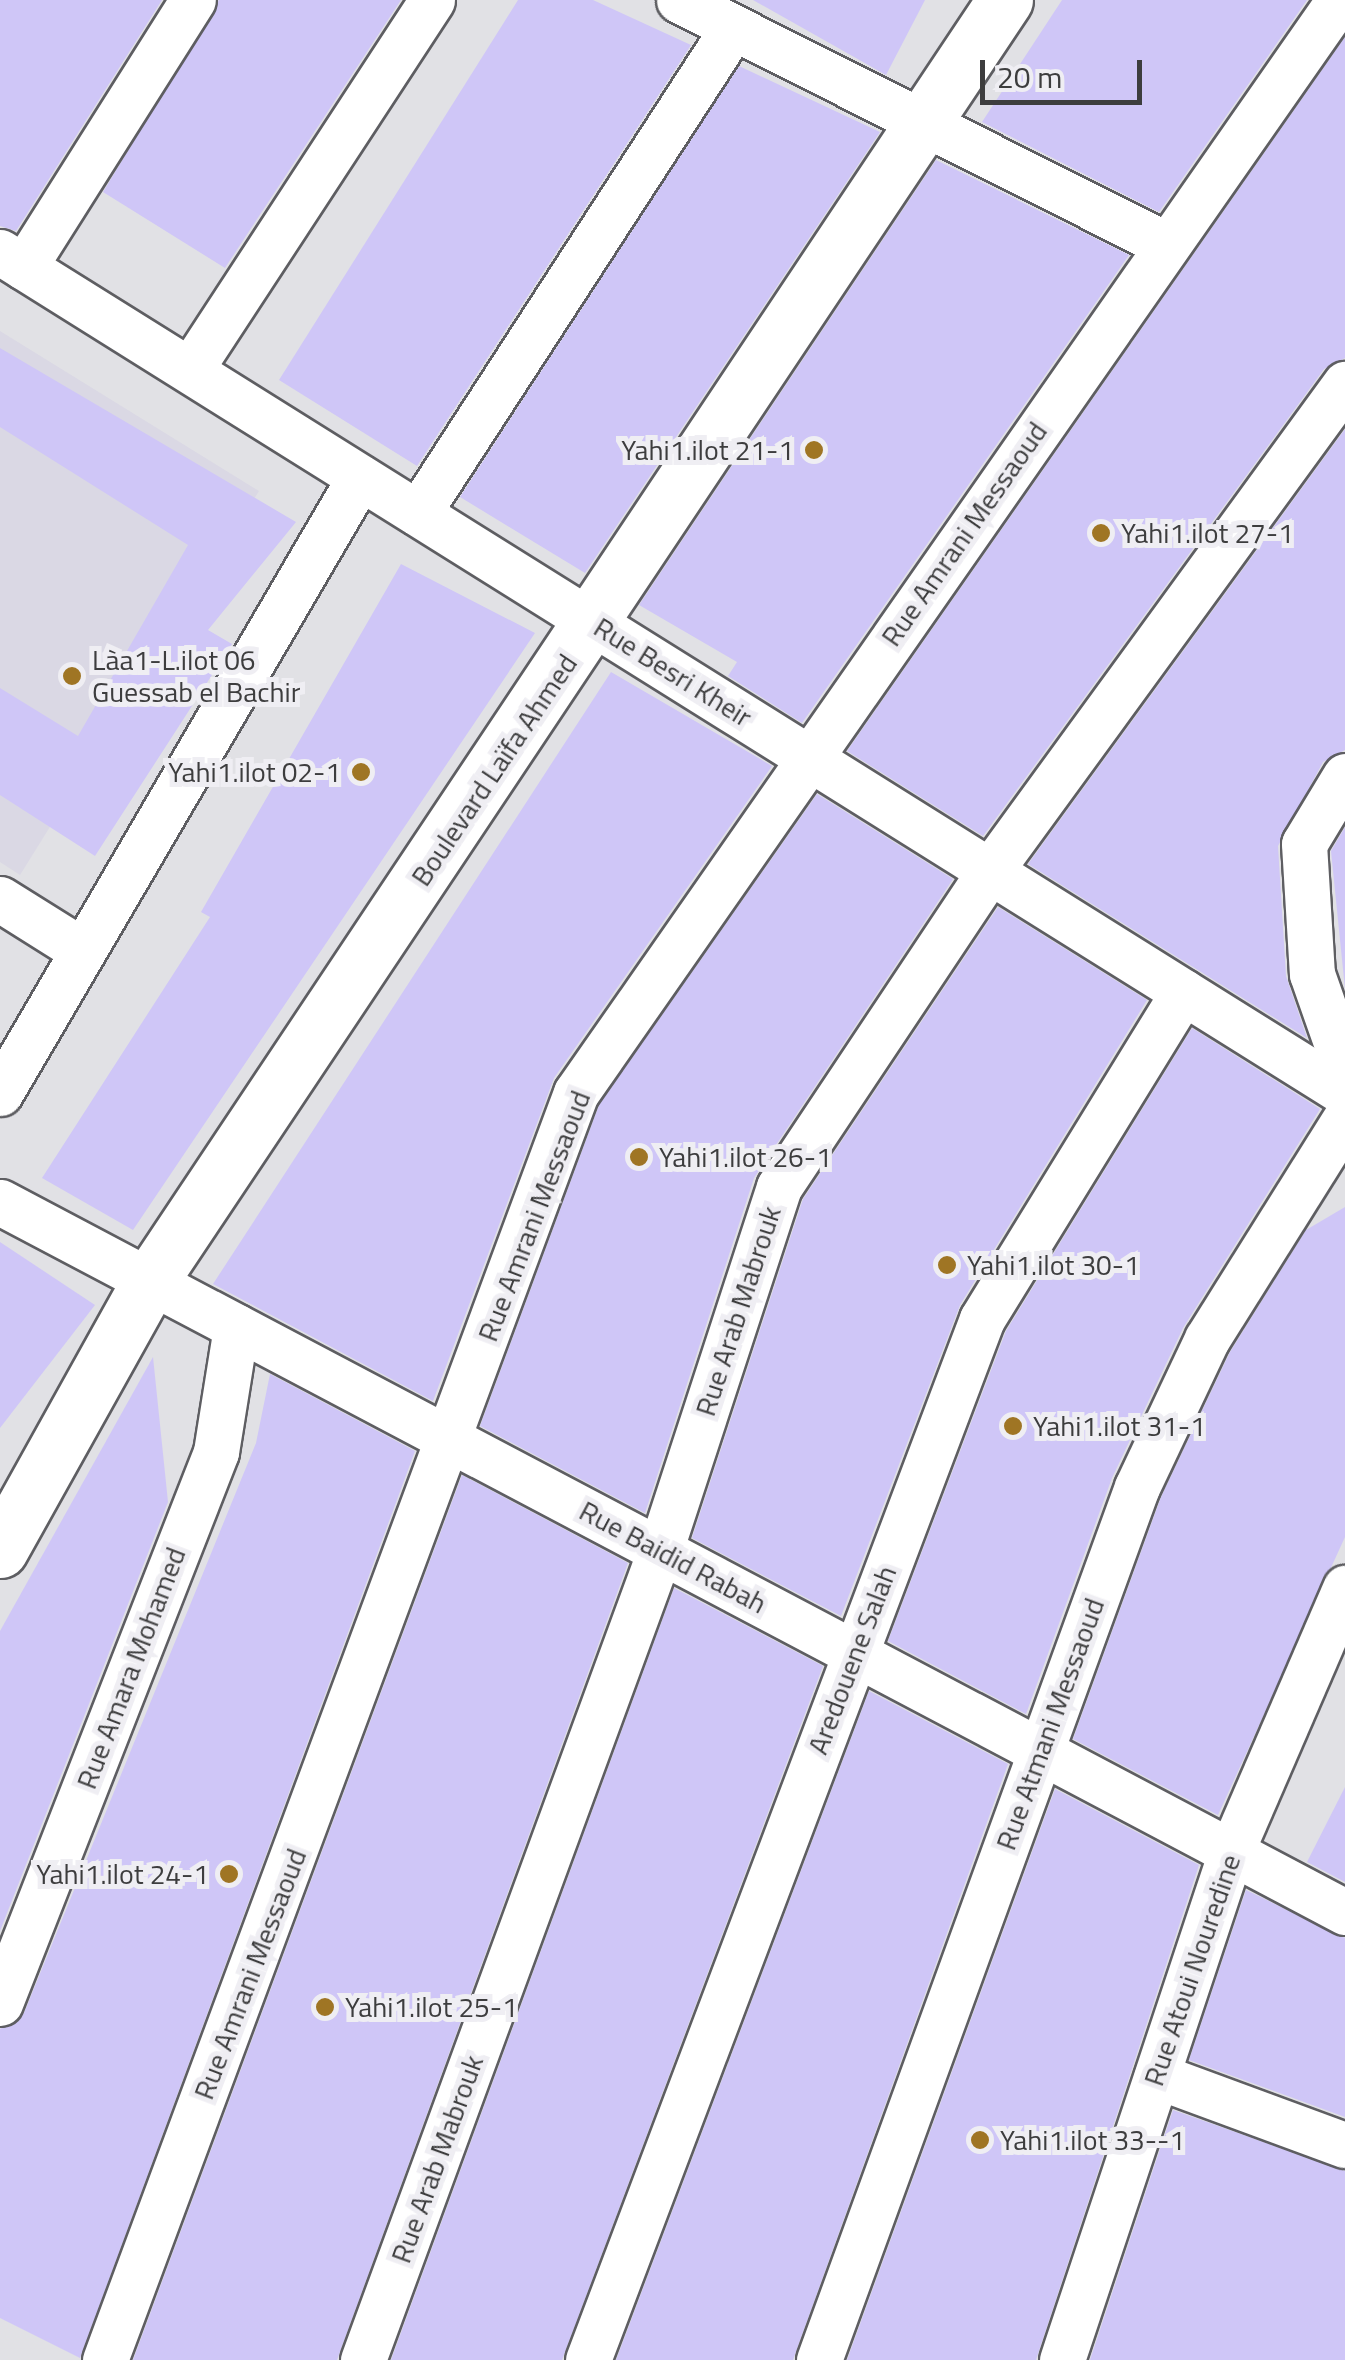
<!DOCTYPE html>
<html>
<head>
<meta charset="utf-8">
<style>
	body { margin:0 }
	#map { position:relative; width:1345px; height:2360px; overflow:hidden; background:#e1e1e5; font-family:"Titillium Web",sans-serif }
	div>[style] { position:absolute }
	.built>* { inset:0; background:#dad8e4 }
	.building>* { inset:0; background:#cfc6f7 }
	.roads { filter:drop-shadow(2px 0 #5e5e62) drop-shadow(-2px 0 #5e5e62) drop-shadow(0 2px #5e5e62) drop-shadow(0 -2px #5e5e62) }
	.minor>* { height:45px; margin:-22.5px; padding:0 22.5px; transform-origin:22.5px; border-radius:22.5px; background:#fff }
	.tertiary>* { height:55px; margin:-27.5px; padding:0 27.5px; transform-origin:27.5px; border-radius:27.5px; background:#fff }
	.dots>* { width:28px; height:28px; translate:-50% -50%; box-sizing:border-box; border:5px solid #efeef3; border-radius:50% }
	span { translate:-50% -50%; white-space:nowrap; text-align:center; line-height:1.15; -webkit-text-stroke:10px #efeef3; paint-order:stroke }
	.poi-label { font-size:28px; color:#3d3d3e }
	.right { translate:-100% -50%; text-align:right }
	.left { translate:0 -50%; text-align:left }
	.street-label { font-size:28px; color:#3d3d3e }
	.scale { position:absolute; left:980px; top:60px; width:162px; height:45px; box-sizing:border-box; border:5px solid #3d3d3e; border-top:0; padding-left:12px; font-size:30px; line-height:35px; white-space:nowrap; color:#3d3d3e; -webkit-text-stroke:8px #efeef3; paint-order:stroke }
</style>
</head>
<body>
<div id="map">
	<div class="built">
		<i style="clip-path:polygon(0 331px,259px 491px,20px 875px,0 862px)"></i>
	</div>
	<div class="building">
		<i style="clip-path:polygon(0 0,162px 0,16px 231px,0 226px)"></i>
		<i style="clip-path:polygon(219px 0,401px 0,225px 268px,103px 192px)"></i>
		<i style="clip-path:polygon(518px 0,593px 0,691px 45px,417px 466px,279px 380px)"></i>
		<i style="clip-path:polygon(753px 0,925px 0,886px 75px)"></i>
		<i style="clip-path:polygon(1062px 0,1307px 0,1159px 212px,982px 122px)"></i>
		<i style="clip-path:polygon(1345px 37px,1345px 358px,1324px 369px,983px 836px,847px 751px)"></i>
		<i style="clip-path:polygon(739px 66px,880px 132px,585px 573px,460px 497px)"></i>
		<i style="clip-path:polygon(936px 160px,1129px 255px,802px 723px,728px 676px,737px 662px,639px 605px)"></i>
		<i style="clip-path:polygon(0 348px,296px 522px,208px 630px,232px 644px,95px 856px,0 795px,0 688px,78px 736px,188px 545px,0 427px)"></i>
		<i style="clip-path:polygon(1345px 429px,1345px 750px,1323px 762px,1278px 846px,1286px 976px,1307px 1038px,1028px 864px)"></i>
		<i style="clip-path:polygon(401px 564px,535px 633px,133px 1230px,42px 1178px,210px 917px,201px 912px)"></i>
		<i style="clip-path:polygon(611px 672px,772px 766px,554px 1078px,433px 1401px,213px 1284px)"></i>
		<i style="clip-path:polygon(817px 794px,953px 879px,754px 1178px,645px 1513px,480px 1426px,599px 1105px)"></i>
		<i style="clip-path:polygon(1345px 827px,1345px 989px,1331px 851px)"></i>
		<i style="clip-path:polygon(998px 907px,1147px 1000px,960px 1305px,841px 1616px,692px 1538px,803px 1199px)"></i>
		<i style="clip-path:polygon(1192px 1028px,1320px 1109px,1183px 1328px,1112px 1478px,1026px 1714px,888px 1641px,1006px 1331px)"></i>
		<i style="clip-path:polygon(1345px 1207px,1345px 1537px,1218px 1815px,1073px 1739px,1161px 1497px,1230px 1352px,1306px 1230px)"></i>
		<i style="clip-path:polygon(0 1242px,95px 1305px,0 1428px)"></i>
		<i style="clip-path:polygon(153px 1357px,168px 1502px,0 1931px,0 1631px)"></i>
		<i style="clip-path:polygon(270px 1374px,415px 1451px,80px 2358px,0 2318px,0 2029px,24px 2013px,256px 1443px)"></i>
		<i style="clip-path:polygon(462px 1475px,628px 1563px,337px 2360px,133px 2360px)"></i>
		<i style="clip-path:polygon(674px 1588px,823px 1666px,562px 2360px,391px 2360px)"></i>
		<i style="clip-path:polygon(869px 1691px,1008px 1764px,793px 2360px,616px 2360px)"></i>
		<i style="clip-path:polygon(1345px 1787px,1345px 1882px,1307px 1862px)"></i>
		<i style="clip-path:polygon(1055px 1789px,1199px 1865px,1036px 2360px,847px 2360px)"></i>
		<i style="clip-path:polygon(1246px 1890px,1345px 1938px,1345px 2117px,1189px 2060px)"></i>
		<i style="clip-path:polygon(1173px 2110px,1345px 2171px,1345px 2360px,1090px 2360px)"></i>
	</div>
	<div class="roads">
		<div class="minor">
			<i style="left:679px;top:0;width:546px;rotate:26.66deg"></i>
			<i style="left:0;top:252px;width:1586px;rotate:32.02deg"></i>
			<i style="left:24px;top:267px;width:316px;rotate:-57.7deg"></i>
			<i style="left:190px;top:370px;width:442px;rotate:-56.8deg"></i>
			<i style="left:418px;top:513px;width:578px;rotate:-57deg"></i>
			<i style="left:1345px;top:776px;width:79px;rotate:121.1deg"></i>
			<i style="left:1304px;top:844px;width:130px;rotate:86.5deg"></i>
			<i style="left:1312px;top:974px;width:100px;rotate:70.7deg"></i>
			<i style="left:0;top:899px;width:92px;rotate:32.1deg"></i>
			<i style="left:0;top:1093px;width:713px;rotate:-59.7deg"></i>
			<i style="left:0;top:1202px;width:1521px;rotate:27.83deg"></i>
			<i style="left:0;top:2003px;width:592px;rotate:-68.59deg"></i>
			<i style="left:216px;top:1452px;width:127px;rotate:-80.9deg"></i>
			<i style="left:1157px;top:2076px;width:200px;rotate:20.2deg"></i>
			<i style="left:105px;top:2360px;width:1352px;rotate:-69.61deg"></i>
			<i style="left:576px;top:1093px;width:1333px;rotate:-55.08deg"></i>
			<i style="left:363px;top:2360px;width:862px;rotate:-69.84deg"></i>
			<i style="left:660px;top:1551px;width:383px;rotate:-71.9deg"></i>
			<i style="left:779px;top:1187px;width:380px;rotate:-56.3deg"></i>
			<i style="left:990px;top:871px;width:603px;rotate:-53.91deg"></i>
			<i style="left:588px;top:2360px;width:1113px;rotate:-69.27deg"></i>
			<i style="left:982px;top:1319px;width:384px;rotate:-58.4deg"></i>
			<i style="left:819px;top:2360px;width:929px;rotate:-69.99deg"></i>
			<i style="left:1137px;top:1487px;width:164px;rotate:-64.7deg"></i>
			<i style="left:1207px;top:1339px;width:260px;rotate:-57.9deg"></i>
			<i style="left:1062px;top:2360px;width:535px;rotate:-71.6deg"></i>
			<i style="left:1231px;top:1852px;width:288px;rotate:-66.6deg"></i>
		</div>
		<div class="tertiary">
			<i style="left:0;top:1550px;width:308px;rotate:-60.9deg"></i>
			<i style="left:150px;top:1281px;width:1540px;rotate:-56.28deg"></i>
		</div>
	</div>
	<div class="dots">
		<i style="left:814px;top:450px;background:#9f7524"></i>
		<i style="left:1101px;top:533px;background:#9f7524"></i>
		<i style="left:72px;top:676px;background:#9f7524"></i>
		<i style="left:361px;top:772px;background:#9f7524"></i>
		<i style="left:639px;top:1157px;background:#9f7524"></i>
		<i style="left:947px;top:1265px;background:#9f7524"></i>
		<i style="left:1013px;top:1426px;background:#9f7524"></i>
		<i style="left:229px;top:1874px;background:#9f7524"></i>
		<i style="left:325px;top:2007px;background:#9f7524"></i>
		<i style="left:980px;top:2140px;background:#9f7524"></i>
	</div>
	<div class="poi-label">
		<span class="right" style="left:794px;top:450px">Yahi1.ilot 21-1</span>
		<span class="left" style="left:1121px;top:533px">Yahi1.ilot 27-1</span>
		<span class="left" style="left:92px;top:676px">Làa1-L.ilot 06<br>Guessab el Bachir</span>
		<span class="right" style="left:341px;top:772px">Yahi1.ilot 02-1</span>
		<span class="left" style="left:659px;top:1157px">Yahi1.ilot 26-1</span>
		<span class="left" style="left:967px;top:1265px">Yahi1.ilot 30-1</span>
		<span class="left" style="left:1033px;top:1426px">Yahi1.ilot 31-1</span>
		<span class="right" style="left:209px;top:1874px">Yahi1.ilot 24-1</span>
		<span class="left" style="left:345px;top:2007px">Yahi1.ilot 25-1</span>
		<span class="left" style="left:1000px;top:2140px">Yahi1.ilot 33--1</span>
	</div>
	<div class="street-label">
		<span style="left:964px;top:534px;rotate:-55deg">Rue Amrani Messaoud</span>
		<span style="left:673px;top:672px;rotate:32deg">Rue Besri Kheir</span>
		<span style="left:494px;top:770px;rotate:-56deg">Boulevard Laïfa Ahmed</span>
		<span style="left:534px;top:1216px;rotate:-69deg">Rue Amrani Messaoud</span>
		<span style="left:738px;top:1311px;rotate:-72deg">Rue Arab Mabrouk</span>
		<span style="left:673px;top:1557px;rotate:28deg">Rue Baidid Rabah</span>
		<span style="left:852px;top:1660px;rotate:-69deg">Aredouene Salah</span>
		<span style="left:131px;top:1668px;rotate:-69deg">Rue Amara Mohamed</span>
		<span style="left:1050px;top:1724px;rotate:-70deg">Rue Atmani Messaoud</span>
		<span style="left:1192px;top:1970px;rotate:-71deg">Rue Atoui Nouredine</span>
		<span style="left:250px;top:1974px;rotate:-69deg">Rue Amrani Messaoud</span>
		<span style="left:437px;top:2159px;rotate:-70deg">Rue Arab Mabrouk</span>
	</div>
	<div class="scale">20 m</div>
</div>
</body>
</html>
